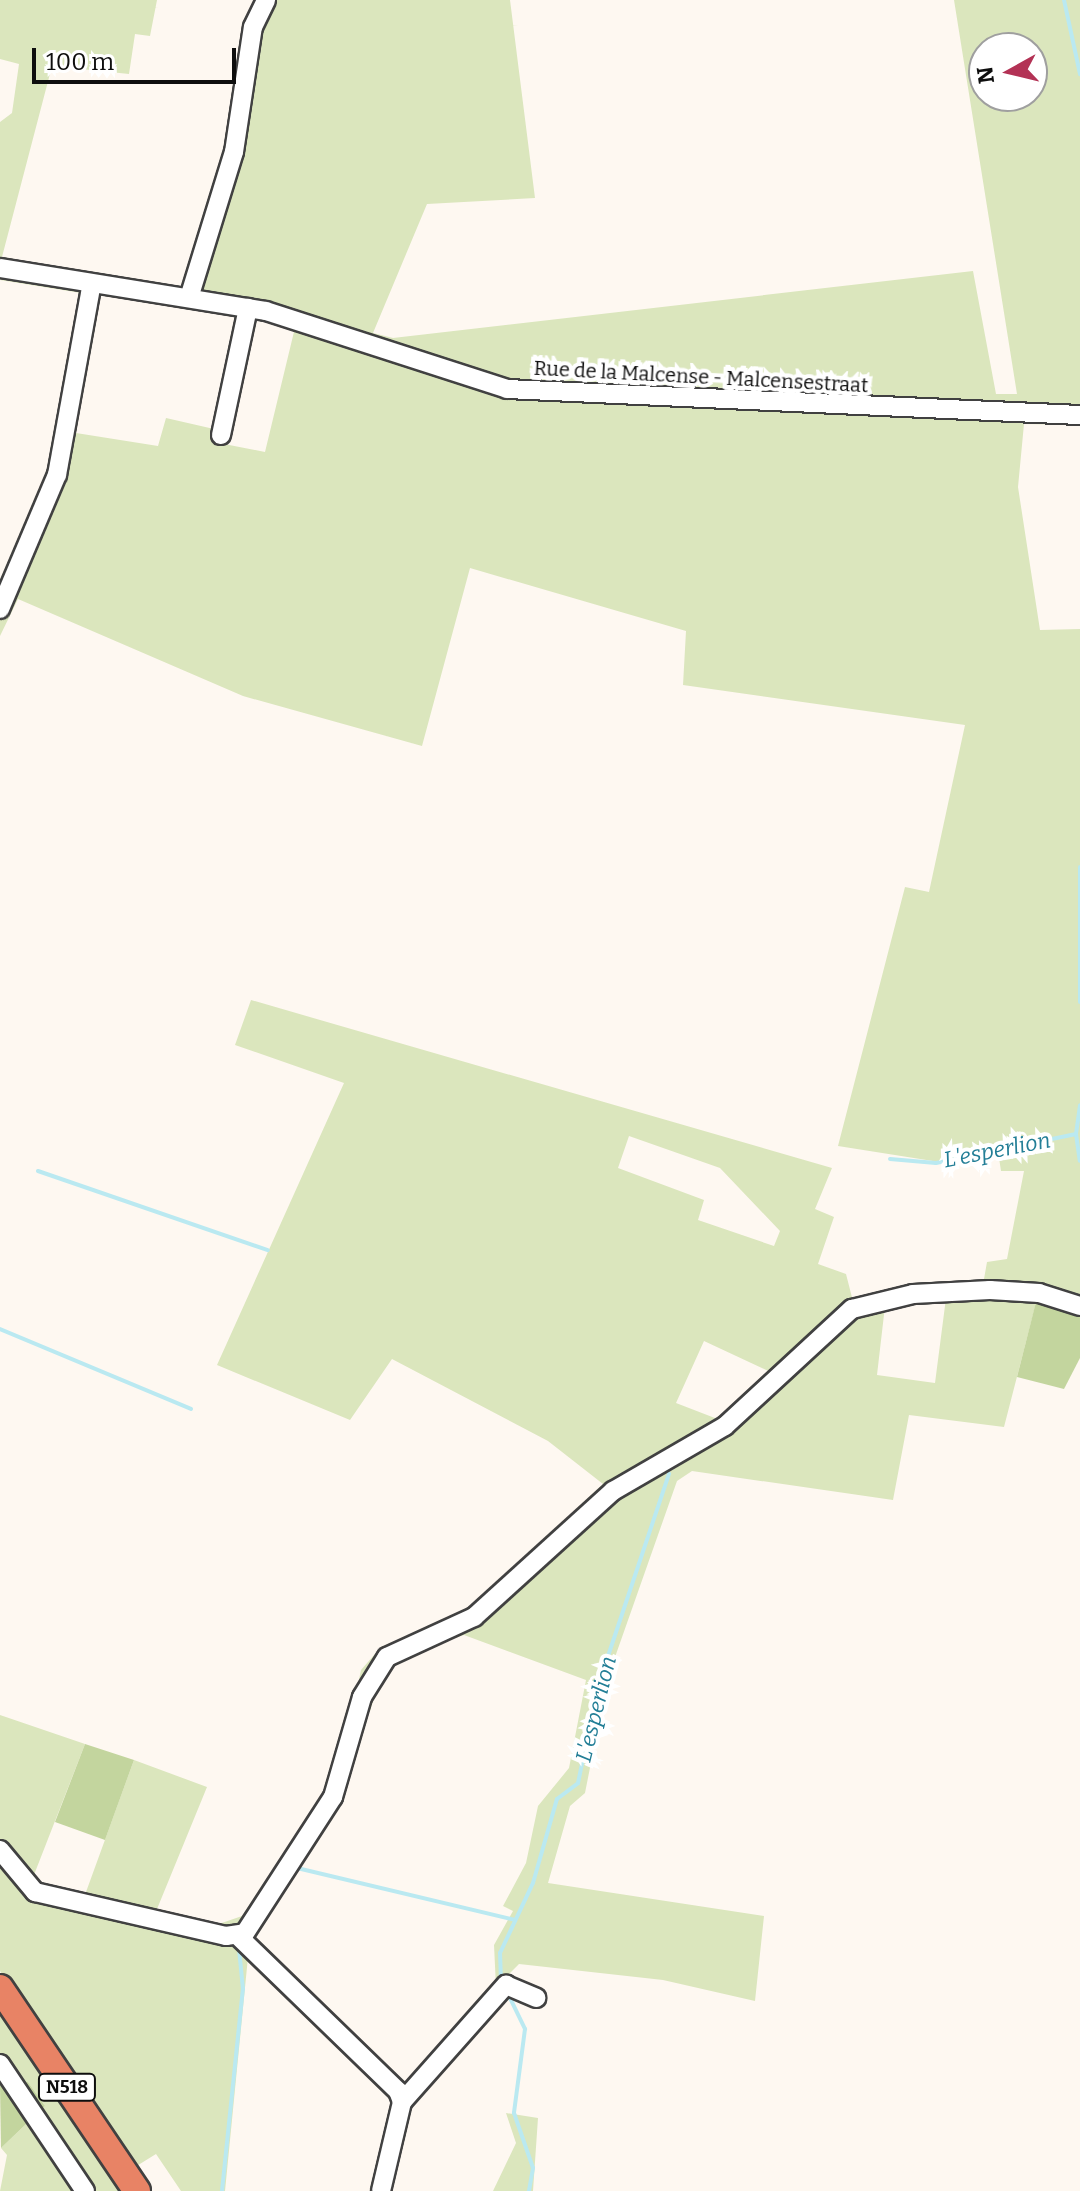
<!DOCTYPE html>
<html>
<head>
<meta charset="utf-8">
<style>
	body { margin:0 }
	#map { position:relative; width:1080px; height:2191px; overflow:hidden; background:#fef8f1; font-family:Bitter,serif }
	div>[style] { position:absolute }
	.green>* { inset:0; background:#dbe6bd }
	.forest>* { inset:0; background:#c3d59e }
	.stream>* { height:4px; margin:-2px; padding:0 2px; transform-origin:2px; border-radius:2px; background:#bae9f1 }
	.roads { filter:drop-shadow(2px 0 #414141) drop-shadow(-2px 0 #414141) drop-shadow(0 2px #414141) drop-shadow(0 -2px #414141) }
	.minor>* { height:18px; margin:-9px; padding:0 9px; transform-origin:9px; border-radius:9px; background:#fff }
	.highway>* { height:26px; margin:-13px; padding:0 13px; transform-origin:13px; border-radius:13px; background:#e88365 }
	span { translate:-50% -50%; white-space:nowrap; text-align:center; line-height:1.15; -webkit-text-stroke:8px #fff; paint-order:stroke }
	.shield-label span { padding:2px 6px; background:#fff; border:2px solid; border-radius:6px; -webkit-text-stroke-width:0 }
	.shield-label { font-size:18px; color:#0e0e0e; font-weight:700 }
	.street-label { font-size:20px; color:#0e0e0e }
	.water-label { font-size:22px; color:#227e96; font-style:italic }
	.north { position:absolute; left:968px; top:32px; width:80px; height:80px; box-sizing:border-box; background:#fff; border:2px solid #9f9f9f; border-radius:50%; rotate:262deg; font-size:22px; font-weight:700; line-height:32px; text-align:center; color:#0e0e0e }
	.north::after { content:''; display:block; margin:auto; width:28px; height:36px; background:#b33255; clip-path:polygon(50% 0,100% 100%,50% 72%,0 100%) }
	.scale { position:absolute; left:32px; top:48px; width:204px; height:36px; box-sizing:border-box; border:4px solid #0e0e0e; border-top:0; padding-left:10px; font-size:24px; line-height:28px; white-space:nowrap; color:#0e0e0e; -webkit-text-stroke:6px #fff; paint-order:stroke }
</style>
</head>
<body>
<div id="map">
	<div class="green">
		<i style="clip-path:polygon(evenodd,0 0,157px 0,150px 36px,135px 34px,129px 74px,52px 66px,2px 257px,101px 275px,76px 433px,158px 446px,166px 418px,214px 429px,219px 443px,265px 452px,299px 311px,182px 287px,221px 165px,235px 89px,246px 90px,257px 24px,269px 0,510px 0,535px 198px,427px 204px,373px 333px,393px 338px,973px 271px,996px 394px,1017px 394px,954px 0,1080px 0,1080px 425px,1024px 424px,1018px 487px,1040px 630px,1080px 629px,1080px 1313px,1037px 1299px,1004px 1427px,909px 1415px,893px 1500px,692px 1471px,677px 1481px,608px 1677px,585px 1793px,570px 1806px,548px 1883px,764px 1916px,755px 2001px,663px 1980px,519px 1964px,496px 1987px,494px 1945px,513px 1911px,503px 1906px,526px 1863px,538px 1806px,569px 1768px,586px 1680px,464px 1635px,399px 1656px,381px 1676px,370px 1711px,353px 1708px,361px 1670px,381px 1647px,467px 1611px,603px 1484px,548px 1441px,392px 1359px,350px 1420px,217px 1365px,344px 1083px,235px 1045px,251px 1000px,832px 1168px,815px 1209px,834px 1217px,818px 1264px,846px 1274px,857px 1317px,885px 1306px,877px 1375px,935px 1383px,946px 1298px,981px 1296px,987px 1262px,1007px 1259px,1024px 1171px,1001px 1171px,999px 1158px,958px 1165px,838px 1146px,905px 887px,929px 892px,965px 725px,683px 685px,686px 631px,470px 568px,422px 746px,243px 696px,18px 599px,0 636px,0 580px,50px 463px,81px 293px,0 280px,0 122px,12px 113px,19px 64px,0 59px,0 0,984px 48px,1032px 48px,1032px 96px,984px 96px,984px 48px,0 0,629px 1136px,720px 1168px,780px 1231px,774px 1246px,698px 1220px,704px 1200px,618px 1168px,629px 1136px,0 0,704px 1341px,781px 1377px,733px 1425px,676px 1403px,704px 1341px)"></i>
		<i style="clip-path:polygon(0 1715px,85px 1744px,32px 1880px,34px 1900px,82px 1903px,134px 1760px,207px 1787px,157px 1909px,216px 1925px,242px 1916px,322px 1799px,340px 1756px,356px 1759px,254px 1936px,236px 1946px,248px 1957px,225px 2191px,181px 2191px,156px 2154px,135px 2167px,0 1971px)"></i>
		<i style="clip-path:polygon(0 2011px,119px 2191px,0 2191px,7px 2155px,1px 2148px,45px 2106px,28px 2082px,0 2086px)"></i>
		<i style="clip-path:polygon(506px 2113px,538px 2118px,533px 2191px,493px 2191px,516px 2143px)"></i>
	</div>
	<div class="forest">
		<i style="clip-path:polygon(1037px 1298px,1080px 1313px,1080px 1358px,1064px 1389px,1017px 1377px)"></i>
		<i style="clip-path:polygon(85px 1744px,134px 1760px,105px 1840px,55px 1822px)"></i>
		<i style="clip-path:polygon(28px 2082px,45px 2106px,1px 2148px,0 2086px)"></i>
	</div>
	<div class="stream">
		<i style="left:1064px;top:0;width:76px;rotate:77.8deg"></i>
		<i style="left:1080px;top:867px;width:135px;rotate:90deg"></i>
		<i style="left:1076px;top:1134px;width:27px;rotate:82deg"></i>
		<i style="left:890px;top:1159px;width:46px;rotate:5deg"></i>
		<i style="left:936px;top:1163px;width:143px;rotate:-11.7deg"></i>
		<i style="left:1076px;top:1134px;width:29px;rotate:-82deg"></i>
		<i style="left:38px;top:1171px;width:243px;rotate:19deg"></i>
		<i style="left:0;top:1329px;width:207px;rotate:22.7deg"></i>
		<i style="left:297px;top:1868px;width:224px;rotate:13.4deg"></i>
		<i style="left:501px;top:1981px;width:28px;rotate:-92deg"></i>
		<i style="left:500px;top:1953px;width:77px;rotate:-64.8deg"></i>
		<i style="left:533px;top:1883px;width:87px;rotate:-74.1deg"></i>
		<i style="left:557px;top:1799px;width:26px;rotate:-37deg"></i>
		<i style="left:578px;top:1783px;width:99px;rotate:-78.3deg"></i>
		<i style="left:598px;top:1686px;width:224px;rotate:-71.5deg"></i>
		<i style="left:508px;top:1994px;width:39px;rotate:64deg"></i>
		<i style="left:525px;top:2029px;width:85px;rotate:97.5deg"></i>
		<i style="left:514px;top:2113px;width:58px;rotate:70.9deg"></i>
		<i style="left:533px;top:2168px;width:23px;rotate:100deg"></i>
		<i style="left:222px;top:2191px;width:203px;rotate:-84.1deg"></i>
		<i style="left:243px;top:1989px;width:40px;rotate:-95.7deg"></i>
	</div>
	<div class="roads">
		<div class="minor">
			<i style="left:0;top:268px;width:269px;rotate:9.2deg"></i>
			<i style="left:266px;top:311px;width:253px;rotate:17.9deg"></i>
			<i style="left:507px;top:389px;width:574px;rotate:2.6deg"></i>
			<i style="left:189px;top:298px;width:153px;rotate:-72.9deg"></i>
			<i style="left:234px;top:152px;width:126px;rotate:-81.4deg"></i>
			<i style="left:253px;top:27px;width:30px;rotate:-64deg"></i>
			<i style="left:221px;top:435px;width:130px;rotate:-78deg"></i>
			<i style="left:0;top:609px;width:146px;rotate:-67deg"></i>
			<i style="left:57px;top:475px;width:191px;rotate:-79.7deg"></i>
			<i style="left:0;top:1850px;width:55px;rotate:50.2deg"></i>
			<i style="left:35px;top:1892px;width:196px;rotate:13deg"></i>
			<i style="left:226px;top:1936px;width:19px;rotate:-9deg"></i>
			<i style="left:245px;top:1933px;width:162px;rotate:-57.1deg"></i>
			<i style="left:333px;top:1797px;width:104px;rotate:-73.8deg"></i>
			<i style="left:362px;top:1697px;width:47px;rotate:-58deg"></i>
			<i style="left:387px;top:1657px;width:96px;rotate:-24.7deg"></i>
			<i style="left:474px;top:1617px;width:188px;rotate:-42.2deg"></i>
			<i style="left:613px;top:1491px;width:129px;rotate:-30.1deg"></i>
			<i style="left:725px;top:1426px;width:173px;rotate:-42.7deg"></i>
			<i style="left:852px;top:1309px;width:63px;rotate:-13.8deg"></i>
			<i style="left:913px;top:1294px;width:77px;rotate:-3deg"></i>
			<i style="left:990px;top:1290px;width:49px;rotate:3.5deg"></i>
			<i style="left:1039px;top:1293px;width:43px;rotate:17.6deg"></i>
			<i style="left:238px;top:1936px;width:223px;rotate:44.1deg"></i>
			<i style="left:398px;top:2091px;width:12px;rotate:70deg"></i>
			<i style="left:402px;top:2102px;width:91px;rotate:103.3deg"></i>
			<i style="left:0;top:2064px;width:153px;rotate:56.2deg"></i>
			<i style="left:402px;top:2102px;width:157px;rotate:-48.4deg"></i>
			<i style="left:506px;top:1985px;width:33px;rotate:23deg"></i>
		</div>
		<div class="highway">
			<i style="left:0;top:1988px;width:245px;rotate:56deg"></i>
		</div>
	</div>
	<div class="shield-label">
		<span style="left:67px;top:2087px">N518</span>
	</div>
	<div class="street-label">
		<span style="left:701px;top:377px;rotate:3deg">Rue de la Malcense - Malcensestraat</span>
	</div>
	<div class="water-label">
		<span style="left:997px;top:1150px;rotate:-11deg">L'esperlion</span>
		<span style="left:596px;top:1709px;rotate:-76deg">L'esperlion</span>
	</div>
	<div class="north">N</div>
	<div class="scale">100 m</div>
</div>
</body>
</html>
